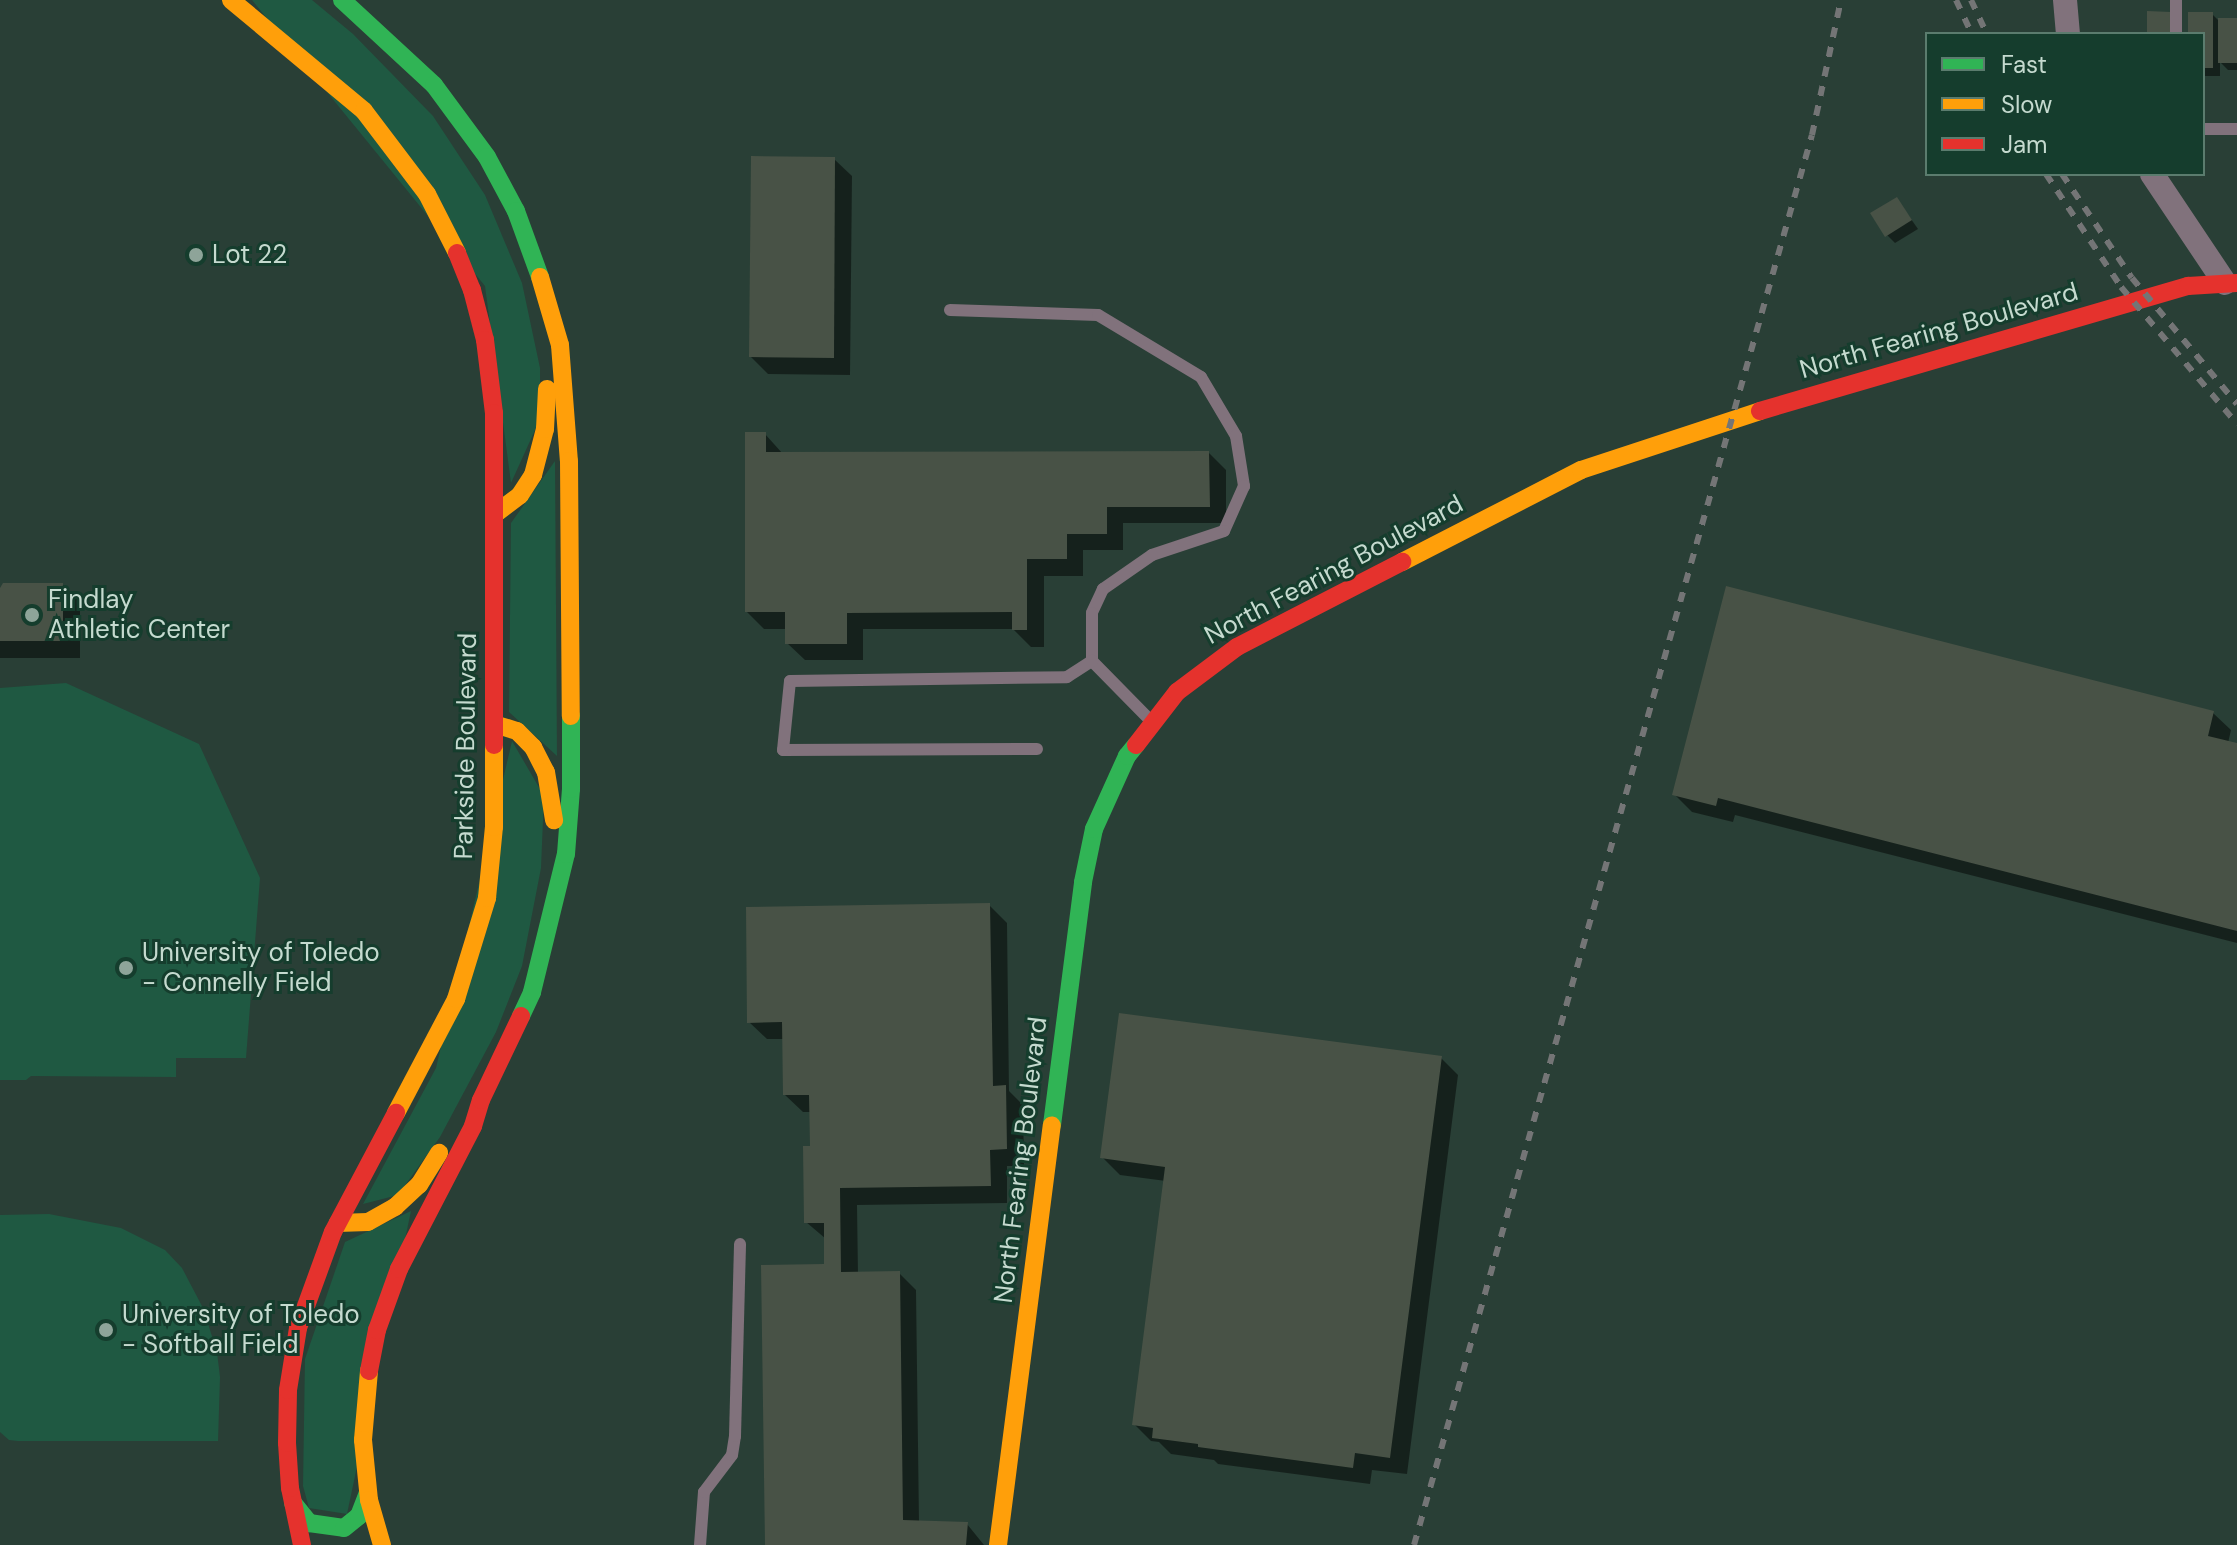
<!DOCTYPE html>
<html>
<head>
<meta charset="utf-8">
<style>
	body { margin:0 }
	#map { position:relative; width:2237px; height:1545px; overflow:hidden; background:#293f36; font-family:"DM Sans",sans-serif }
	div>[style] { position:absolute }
	.green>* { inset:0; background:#1f5942 }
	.shadow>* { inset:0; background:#0007 }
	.building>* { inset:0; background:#485246 }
	.lane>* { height:12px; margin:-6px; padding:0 6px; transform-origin:6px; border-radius:6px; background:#81727c }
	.street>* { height:24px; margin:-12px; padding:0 12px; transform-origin:12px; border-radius:12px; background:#81727c }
	.fast>* { height:18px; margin:-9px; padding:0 9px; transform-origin:9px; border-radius:9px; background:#30b455 }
	.slow>* { height:18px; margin:-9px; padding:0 9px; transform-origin:9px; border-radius:9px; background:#ff9f0a }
	.jam>* { height:18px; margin:-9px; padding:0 9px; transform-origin:9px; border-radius:9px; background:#e5322d }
	.rail>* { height:6px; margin-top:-3px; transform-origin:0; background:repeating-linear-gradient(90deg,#747576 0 10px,transparent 0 20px) }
	.dots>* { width:22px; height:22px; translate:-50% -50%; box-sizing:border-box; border:4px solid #153d2d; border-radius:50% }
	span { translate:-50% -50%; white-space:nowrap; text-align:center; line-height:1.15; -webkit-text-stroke:6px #153d2d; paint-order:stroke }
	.poi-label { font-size:26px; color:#c5dacf }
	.left { translate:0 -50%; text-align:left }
	.street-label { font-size:26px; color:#c5dacf }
	.legend { position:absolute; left:1925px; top:32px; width:280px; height:144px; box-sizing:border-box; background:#153d2d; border:2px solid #5b7c6e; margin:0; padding:10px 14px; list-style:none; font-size:24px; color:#c5dacf }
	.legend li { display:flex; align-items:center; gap:16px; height:40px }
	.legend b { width:40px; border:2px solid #5b7c6e }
</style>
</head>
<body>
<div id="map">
	<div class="green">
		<i style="clip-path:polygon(252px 0,312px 0,353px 34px,433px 116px,485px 195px,522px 283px,540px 368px,540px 419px,511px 483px,485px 286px)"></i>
		<i style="clip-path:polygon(555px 461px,557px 756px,509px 712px,511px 523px)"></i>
		<i style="clip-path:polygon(66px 683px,199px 744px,260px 878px,246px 1058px,176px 1058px,176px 1077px,31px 1076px,26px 1080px,0 1080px,0 688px)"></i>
		<i style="clip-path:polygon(512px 741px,544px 796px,541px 868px,522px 966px,496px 1032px,440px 1137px,398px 1195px,363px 1204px,436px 1068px)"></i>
		<i style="clip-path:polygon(411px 1211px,347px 1514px,309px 1508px,303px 1486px,305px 1359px,345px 1242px)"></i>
		<i style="clip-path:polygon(49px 1214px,121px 1228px,165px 1250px,182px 1268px,203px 1308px,217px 1352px,220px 1377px,218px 1441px,18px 1441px,9px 1440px,0 1432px,0 1215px)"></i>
	</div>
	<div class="shadow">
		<i style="clip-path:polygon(2212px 14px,2220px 22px,2237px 20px,2237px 70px,2228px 70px,2220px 62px,2220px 76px,2203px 76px,2203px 34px,2190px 34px)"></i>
		<i style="clip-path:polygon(834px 159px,852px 176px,850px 375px,768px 374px,751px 357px)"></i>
		<i style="clip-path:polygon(1897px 199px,1918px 229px,1895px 243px,1887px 235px)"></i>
		<i style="clip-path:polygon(765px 434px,783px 454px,1209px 453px,1226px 470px,1226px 523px,1123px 523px,1123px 550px,1083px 550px,1083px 576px,1044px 576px,1044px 647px,1031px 647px,1013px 629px,863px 629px,863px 660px,805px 660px,787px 643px,787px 629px,764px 629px,747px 612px)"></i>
		<i style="clip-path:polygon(63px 585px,80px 602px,80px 658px,0 658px,0 590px)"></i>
		<i style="clip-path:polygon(2213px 713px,2231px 730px,2228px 743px,2237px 745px,2237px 943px,1735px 815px,1733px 822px,1692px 812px,1674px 794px)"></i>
		<i style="clip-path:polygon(989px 905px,1007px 923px,1009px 1091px,1023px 1105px,1024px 1166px,1007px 1166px,1007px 1203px,857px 1205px,858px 1274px,899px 1273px,916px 1290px,919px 1522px,967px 1524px,984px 1545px,770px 1545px,826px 1266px,826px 1239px,806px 1222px,812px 1112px,803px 1112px,785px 1095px,784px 1039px,767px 1039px,749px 1022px)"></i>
		<i style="clip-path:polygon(1441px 1058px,1458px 1075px,1407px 1474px,1372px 1470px,1370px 1484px,1218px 1464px,1214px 1460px,1171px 1454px,1159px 1442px,1151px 1441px,1134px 1424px,1166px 1181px,1120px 1175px,1102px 1157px)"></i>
	</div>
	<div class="building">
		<i style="clip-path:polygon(2147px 11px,2171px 12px,2171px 34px,2147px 34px)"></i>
		<i style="clip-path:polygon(2188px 12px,2213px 12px,2213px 68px,2203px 68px,2203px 34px,2188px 34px)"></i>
		<i style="clip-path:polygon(2218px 18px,2237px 18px,2237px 63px,2218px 63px)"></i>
		<i style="clip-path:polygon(751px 156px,835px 157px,834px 358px,749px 357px)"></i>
		<i style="clip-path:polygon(1897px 197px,1912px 220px,1885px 237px,1870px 213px)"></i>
		<i style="clip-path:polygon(745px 432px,766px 432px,766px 452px,1209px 451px,1210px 507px,1107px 507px,1107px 534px,1067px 534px,1067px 559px,1027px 559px,1027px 630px,1012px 630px,1012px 612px,847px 613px,847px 644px,785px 644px,785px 612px,745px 612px)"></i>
		<i style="clip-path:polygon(3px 583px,63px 583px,63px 641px,0 641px,0 588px)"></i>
		<i style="clip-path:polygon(1726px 586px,2214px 711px,2208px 736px,2237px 743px,2237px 931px,1718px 798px,1716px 806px,1672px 795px)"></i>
		<i style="clip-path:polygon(990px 903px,993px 1086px,1006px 1085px,1007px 1149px,990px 1150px,991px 1186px,840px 1188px,841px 1272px,900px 1271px,903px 1520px,968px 1522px,966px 1545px,765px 1545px,761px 1265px,824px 1264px,824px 1223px,804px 1223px,803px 1146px,810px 1146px,809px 1095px,783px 1095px,782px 1022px,747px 1023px,746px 907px)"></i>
		<i style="clip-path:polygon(1119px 1013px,1442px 1056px,1390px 1458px,1355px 1453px,1353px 1468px,1198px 1447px,1198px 1444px,1152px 1438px,1153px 1428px,1132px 1425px,1165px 1167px,1100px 1158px)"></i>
	</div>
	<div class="lane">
		<i style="left:2176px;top:0;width:34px;rotate:90deg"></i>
		<i style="left:2203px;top:129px;width:34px"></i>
		<i style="left:950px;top:310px;width:148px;rotate:1.9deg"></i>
		<i style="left:1098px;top:315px;width:120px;rotate:31deg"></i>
		<i style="left:1201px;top:377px;width:69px;rotate:59.3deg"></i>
		<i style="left:1236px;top:436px;width:51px;rotate:80.9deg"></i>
		<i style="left:1244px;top:486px;width:49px;rotate:114deg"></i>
		<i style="left:1224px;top:531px;width:76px;rotate:161.6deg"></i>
		<i style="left:1152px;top:555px;width:60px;rotate:145.2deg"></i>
		<i style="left:1103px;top:589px;width:26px;rotate:115deg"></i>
		<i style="left:1092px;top:613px;width:48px;rotate:90deg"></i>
		<i style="left:1092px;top:661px;width:81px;rotate:45.5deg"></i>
		<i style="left:1037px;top:749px;width:254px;rotate:179.8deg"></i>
		<i style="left:783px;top:750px;width:69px;rotate:-84.2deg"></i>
		<i style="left:790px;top:681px;width:277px;rotate:-0.8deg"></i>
		<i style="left:1067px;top:677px;width:30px;rotate:-33deg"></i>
		<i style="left:700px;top:1545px;width:53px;rotate:-85.7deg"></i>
		<i style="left:704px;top:1492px;width:46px;rotate:-52.9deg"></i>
		<i style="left:732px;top:1455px;width:19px;rotate:-81deg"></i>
		<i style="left:735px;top:1436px;width:192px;rotate:-88.5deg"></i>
	</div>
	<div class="street">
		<i style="left:2065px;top:0;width:34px;rotate:85deg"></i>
		<i style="left:2152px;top:174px;width:131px;rotate:56.2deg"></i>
	</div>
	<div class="fast">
		<i style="left:342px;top:0;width:125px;rotate:42.7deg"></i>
		<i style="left:434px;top:85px;width:89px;rotate:53.6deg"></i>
		<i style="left:487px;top:157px;width:61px;rotate:61.8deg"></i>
		<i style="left:516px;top:211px;width:70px;rotate:70deg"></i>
		<i style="left:521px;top:1016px;width:26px;rotate:-65deg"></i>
		<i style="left:532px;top:992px;width:142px;rotate:-76.2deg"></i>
		<i style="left:566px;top:854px;width:65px;rotate:-85.6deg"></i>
		<i style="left:571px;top:789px;width:73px;rotate:-90deg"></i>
		<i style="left:1052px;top:1125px;width:245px;rotate:-82.7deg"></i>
		<i style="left:1083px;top:882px;width:54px;rotate:-78.3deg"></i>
		<i style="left:1094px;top:829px;width:80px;rotate:-65.7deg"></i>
		<i style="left:1127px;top:756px;width:14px;rotate:-51deg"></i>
		<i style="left:293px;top:1503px;width:26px;rotate:51deg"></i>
		<i style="left:309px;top:1523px;width:35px;rotate:8deg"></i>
		<i style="left:344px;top:1528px;width:19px;rotate:-39deg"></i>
		<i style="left:359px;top:1516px;width:25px;rotate:-69deg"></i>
	</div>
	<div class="slow">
		<i style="left:231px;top:0;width:173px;rotate:39.8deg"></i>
		<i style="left:364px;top:111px;width:104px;rotate:52.8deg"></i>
		<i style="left:427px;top:194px;width:66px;rotate:63deg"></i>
		<i style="left:540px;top:277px;width:71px;rotate:73.6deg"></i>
		<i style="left:560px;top:345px;width:116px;rotate:85.6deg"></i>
		<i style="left:569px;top:461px;width:255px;rotate:89.6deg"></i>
		<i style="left:495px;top:514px;width:31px;rotate:-37deg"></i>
		<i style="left:520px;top:495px;width:24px;rotate:-57deg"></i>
		<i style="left:533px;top:475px;width:48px;rotate:-75.4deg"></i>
		<i style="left:545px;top:429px;width:40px;rotate:-87.1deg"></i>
		<i style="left:1402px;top:562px;width:201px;rotate:-27.2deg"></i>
		<i style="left:1581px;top:470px;width:188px;rotate:-18.2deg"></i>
		<i style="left:494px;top:724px;width:24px;rotate:17deg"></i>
		<i style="left:517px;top:731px;width:23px;rotate:45deg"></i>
		<i style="left:533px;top:747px;width:28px;rotate:63deg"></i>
		<i style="left:546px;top:772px;width:49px;rotate:80.5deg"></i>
		<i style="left:396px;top:1113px;width:129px;rotate:-62.2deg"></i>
		<i style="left:456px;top:999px;width:106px;rotate:-72.9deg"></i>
		<i style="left:487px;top:898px;width:71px;rotate:-84.4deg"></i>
		<i style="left:494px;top:827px;width:82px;rotate:-90deg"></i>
		<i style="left:338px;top:1223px;width:30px;rotate:-2deg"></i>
		<i style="left:368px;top:1222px;width:31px;rotate:-29deg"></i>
		<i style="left:395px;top:1207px;width:33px;rotate:-43deg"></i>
		<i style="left:419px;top:1185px;width:38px;rotate:-58deg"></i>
		<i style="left:369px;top:1371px;width:69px;rotate:95deg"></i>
		<i style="left:363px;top:1440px;width:60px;rotate:84.3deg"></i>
		<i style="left:369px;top:1500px;width:47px;rotate:73.9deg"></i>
		<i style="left:998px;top:1545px;width:423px;rotate:-82.7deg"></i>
	</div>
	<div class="jam">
		<i style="left:457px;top:253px;width:40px;rotate:68deg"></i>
		<i style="left:472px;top:290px;width:52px;rotate:75.4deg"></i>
		<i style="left:485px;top:340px;width:74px;rotate:83deg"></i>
		<i style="left:494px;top:413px;width:332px;rotate:90deg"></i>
		<i style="left:1760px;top:411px;width:446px;rotate:-16.3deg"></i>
		<i style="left:2188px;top:286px;width:49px;rotate:-3.5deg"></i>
		<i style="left:1136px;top:745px;width:67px;rotate:-52.3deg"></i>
		<i style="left:1177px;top:692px;width:75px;rotate:-36.9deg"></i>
		<i style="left:1237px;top:647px;width:186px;rotate:-27.3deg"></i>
		<i style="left:369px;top:1371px;width:42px;rotate:-79deg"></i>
		<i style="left:377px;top:1330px;width:65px;rotate:-70.2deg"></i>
		<i style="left:399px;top:1269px;width:161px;rotate:-62.6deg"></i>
		<i style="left:473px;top:1126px;width:27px;rotate:-73deg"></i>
		<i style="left:481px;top:1100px;width:93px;rotate:-64.5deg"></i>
		<i style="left:302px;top:1545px;width:58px;rotate:-101.9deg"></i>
		<i style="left:290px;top:1488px;width:45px;rotate:-93.8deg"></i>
		<i style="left:287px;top:1443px;width:53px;rotate:-88.9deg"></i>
		<i style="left:288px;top:1390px;width:63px;rotate:-80.8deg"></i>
		<i style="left:298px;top:1328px;width:102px;rotate:-70deg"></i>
		<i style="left:333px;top:1232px;width:135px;rotate:-62.1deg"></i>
	</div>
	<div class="rail">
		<i style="left:1956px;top:0;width:38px;rotate:65deg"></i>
		<i style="left:1971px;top:0;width:38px;rotate:65deg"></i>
		<i style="left:2046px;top:174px;width:136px;rotate:56.4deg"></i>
		<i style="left:2121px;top:287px;width:180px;rotate:49.7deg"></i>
		<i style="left:2062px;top:174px;width:125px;rotate:56.1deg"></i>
		<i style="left:2132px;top:278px;width:164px;rotate:50.2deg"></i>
		<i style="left:1414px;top:1545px;width:1465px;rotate:-74.24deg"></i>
		<i style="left:1812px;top:135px;width:138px;rotate:-77.9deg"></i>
	</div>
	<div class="dots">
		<i style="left:196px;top:255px;background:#8ea499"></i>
		<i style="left:32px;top:615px;background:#8ea499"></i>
		<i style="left:126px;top:968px;background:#8ea499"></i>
		<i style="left:106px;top:1330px;background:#8ea499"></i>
	</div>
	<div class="poi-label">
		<span class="left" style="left:212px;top:255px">Lot 22</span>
		<span class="left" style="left:48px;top:615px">Findlay<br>Athletic Center</span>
		<span class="left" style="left:142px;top:968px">University of Toledo<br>- Connelly Field</span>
		<span class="left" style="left:122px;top:1330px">University of Toledo<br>- Softball Field</span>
	</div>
	<div class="street-label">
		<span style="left:1939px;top:331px;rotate:-16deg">North Fearing Boulevard</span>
		<span style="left:1334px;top:570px;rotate:-28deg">North Fearing Boulevard</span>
		<span style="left:466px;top:746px;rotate:-89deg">Parkside Boulevard</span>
		<span style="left:1021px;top:1160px;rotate:-83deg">North Fearing Boulevard</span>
	</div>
	<ul class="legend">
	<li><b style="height:10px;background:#30b455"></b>Fast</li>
	<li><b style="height:10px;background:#ff9f0a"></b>Slow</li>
	<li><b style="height:10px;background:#e5322d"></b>Jam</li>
	</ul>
</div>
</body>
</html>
